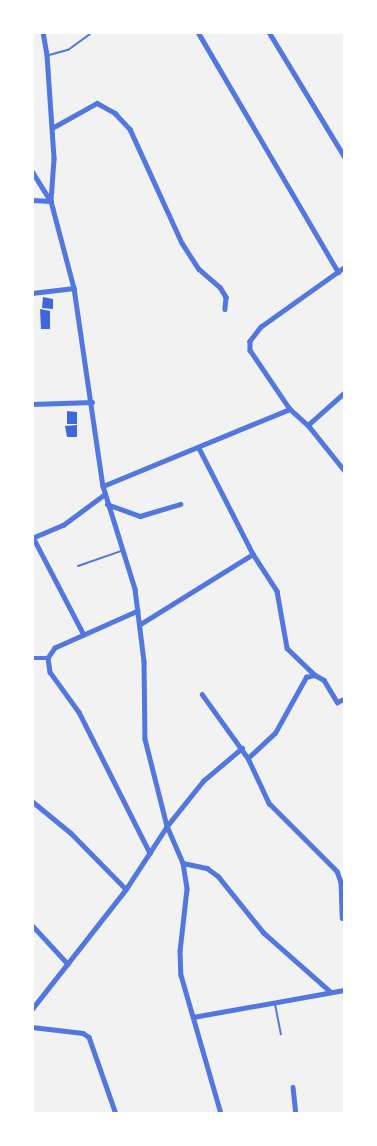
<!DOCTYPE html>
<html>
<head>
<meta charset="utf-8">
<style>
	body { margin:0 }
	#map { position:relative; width:377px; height:1146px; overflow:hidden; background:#f2f2f2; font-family:Rubik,sans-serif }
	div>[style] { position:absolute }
	.building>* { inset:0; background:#3d67dc }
	.service>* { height:2px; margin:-1px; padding:0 1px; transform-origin:1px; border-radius:1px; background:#5277de }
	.minor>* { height:4.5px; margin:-2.25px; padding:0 2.25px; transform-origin:2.25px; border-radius:2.25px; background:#5277de }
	span { translate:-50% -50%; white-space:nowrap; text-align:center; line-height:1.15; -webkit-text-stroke:4px #fff; paint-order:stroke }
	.frame { position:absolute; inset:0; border:34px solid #fff; pointer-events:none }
</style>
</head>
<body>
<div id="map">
	<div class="building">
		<i style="clip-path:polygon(43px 297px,53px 299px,53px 309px,42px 308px)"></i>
		<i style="clip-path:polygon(40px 309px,50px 311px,50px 329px,41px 329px)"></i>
		<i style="clip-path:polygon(67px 411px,77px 412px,77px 424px,67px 424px)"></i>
		<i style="clip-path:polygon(77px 425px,77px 437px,67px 437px,65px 426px)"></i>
	</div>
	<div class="service">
		<i style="left:49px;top:55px;width:20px;rotate:-15deg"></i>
		<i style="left:68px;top:50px;width:27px;rotate:-36deg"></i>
		<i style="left:78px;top:566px;width:46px;rotate:-19.2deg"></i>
		<i style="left:275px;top:1004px;width:31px;rotate:79deg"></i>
	</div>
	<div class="minor">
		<i style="left:43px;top:32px;width:23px;rotate:80deg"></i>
		<i style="left:47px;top:55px;width:104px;rotate:86.1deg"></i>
		<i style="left:54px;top:159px;width:42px;rotate:94.1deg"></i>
		<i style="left:51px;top:201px;width:90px;rotate:75.2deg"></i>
		<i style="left:74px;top:288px;width:200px;rotate:81.7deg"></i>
		<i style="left:103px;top:486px;width:108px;rotate:72.7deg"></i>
		<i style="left:135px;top:589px;width:73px;rotate:82.9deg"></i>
		<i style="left:144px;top:661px;width:78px;rotate:89.3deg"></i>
		<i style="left:145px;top:739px;width:90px;rotate:75.8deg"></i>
		<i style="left:167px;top:826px;width:40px;rotate:66.6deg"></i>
		<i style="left:183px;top:863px;width:26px;rotate:81deg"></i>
		<i style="left:187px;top:889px;width:62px;rotate:96.4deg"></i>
		<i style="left:180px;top:951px;width:24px;rotate:88deg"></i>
		<i style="left:181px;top:975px;width:145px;rotate:73.9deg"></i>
		<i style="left:198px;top:32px;width:278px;rotate:59.7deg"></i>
		<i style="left:269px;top:32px;width:145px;rotate:58.8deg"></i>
		<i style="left:52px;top:128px;width:51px;rotate:-29.1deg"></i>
		<i style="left:97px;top:103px;width:21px;rotate:29deg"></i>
		<i style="left:115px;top:113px;width:22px;rotate:47deg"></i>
		<i style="left:130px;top:129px;width:125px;rotate:65.5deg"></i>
		<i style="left:182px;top:243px;width:31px;rotate:57deg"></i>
		<i style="left:199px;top:269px;width:28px;rotate:41deg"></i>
		<i style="left:220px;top:287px;width:12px;rotate:59deg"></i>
		<i style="left:226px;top:297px;width:12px;rotate:95deg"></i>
		<i style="left:32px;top:171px;width:36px;rotate:58deg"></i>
		<i style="left:32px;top:200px;width:19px;rotate:3deg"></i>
		<i style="left:344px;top:268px;width:102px;rotate:144.6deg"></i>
		<i style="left:261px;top:327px;width:18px;rotate:128deg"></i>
		<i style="left:250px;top:341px;width:9px;rotate:90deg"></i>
		<i style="left:250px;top:350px;width:71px;rotate:55.9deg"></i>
		<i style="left:290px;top:409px;width:24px;rotate:42deg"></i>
		<i style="left:308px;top:425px;width:58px;rotate:51.3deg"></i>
		<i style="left:32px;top:293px;width:42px;rotate:-6.8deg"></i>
		<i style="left:32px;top:404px;width:60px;rotate:-1.9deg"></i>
		<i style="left:308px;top:425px;width:48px;rotate:-41.6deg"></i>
		<i style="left:199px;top:448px;width:119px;rotate:63deg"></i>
		<i style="left:253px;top:554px;width:44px;rotate:57deg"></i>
		<i style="left:277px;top:591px;width:58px;rotate:80deg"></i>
		<i style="left:287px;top:648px;width:39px;rotate:44deg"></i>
		<i style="left:103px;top:486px;width:202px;rotate:-22.4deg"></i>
		<i style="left:107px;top:504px;width:35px;rotate:20deg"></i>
		<i style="left:140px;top:516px;width:42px;rotate:-16.7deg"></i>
		<i style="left:33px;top:537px;width:110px;rotate:62.5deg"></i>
		<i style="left:32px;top:538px;width:34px;rotate:-23deg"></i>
		<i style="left:63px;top:525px;width:52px;rotate:-36.4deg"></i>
		<i style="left:138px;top:611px;width:91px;rotate:156deg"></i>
		<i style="left:55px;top:648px;width:12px;rotate:125deg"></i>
		<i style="left:48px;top:658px;width:14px;rotate:82deg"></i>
		<i style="left:50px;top:672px;width:49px;rotate:54.1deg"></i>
		<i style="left:79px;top:712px;width:158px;rotate:63.3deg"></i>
		<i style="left:139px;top:625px;width:134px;rotate:-31.9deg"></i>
		<i style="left:32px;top:658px;width:16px"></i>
		<i style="left:202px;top:694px;width:79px;rotate:54.3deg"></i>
		<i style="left:248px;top:758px;width:50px;rotate:65deg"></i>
		<i style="left:269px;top:803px;width:96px;rotate:45deg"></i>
		<i style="left:337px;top:871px;width:12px;rotate:70deg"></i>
		<i style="left:341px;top:882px;width:36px;rotate:88deg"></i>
		<i style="left:248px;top:758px;width:37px;rotate:-43deg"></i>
		<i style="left:275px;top:733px;width:64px;rotate:-61deg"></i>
		<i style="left:306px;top:677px;width:9px;rotate:-13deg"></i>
		<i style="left:315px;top:675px;width:10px;rotate:29deg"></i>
		<i style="left:324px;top:680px;width:26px;rotate:59deg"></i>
		<i style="left:337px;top:702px;width:8px;rotate:-23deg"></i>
		<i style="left:32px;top:801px;width:50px;rotate:39.4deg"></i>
		<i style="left:71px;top:833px;width:78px;rotate:45.5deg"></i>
		<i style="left:183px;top:863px;width:25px;rotate:12deg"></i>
		<i style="left:207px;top:868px;width:14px;rotate:36deg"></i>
		<i style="left:218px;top:876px;width:73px;rotate:51.1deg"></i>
		<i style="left:264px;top:933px;width:89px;rotate:41.4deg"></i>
		<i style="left:32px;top:925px;width:53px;rotate:47.3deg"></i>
		<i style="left:32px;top:1009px;width:152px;rotate:-51.9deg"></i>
		<i style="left:126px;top:889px;width:75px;rotate:-56.9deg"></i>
		<i style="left:167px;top:826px;width:58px;rotate:-51.3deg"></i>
		<i style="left:203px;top:781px;width:51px;rotate:-40.2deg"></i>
		<i style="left:193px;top:1017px;width:153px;rotate:-10.1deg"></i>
		<i style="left:32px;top:1027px;width:51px;rotate:6.7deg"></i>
		<i style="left:83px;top:1033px;width:7px;rotate:34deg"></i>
		<i style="left:89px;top:1037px;width:82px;rotate:70.7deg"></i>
		<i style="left:293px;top:1087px;width:27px;rotate:84deg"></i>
	</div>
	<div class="frame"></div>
</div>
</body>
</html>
